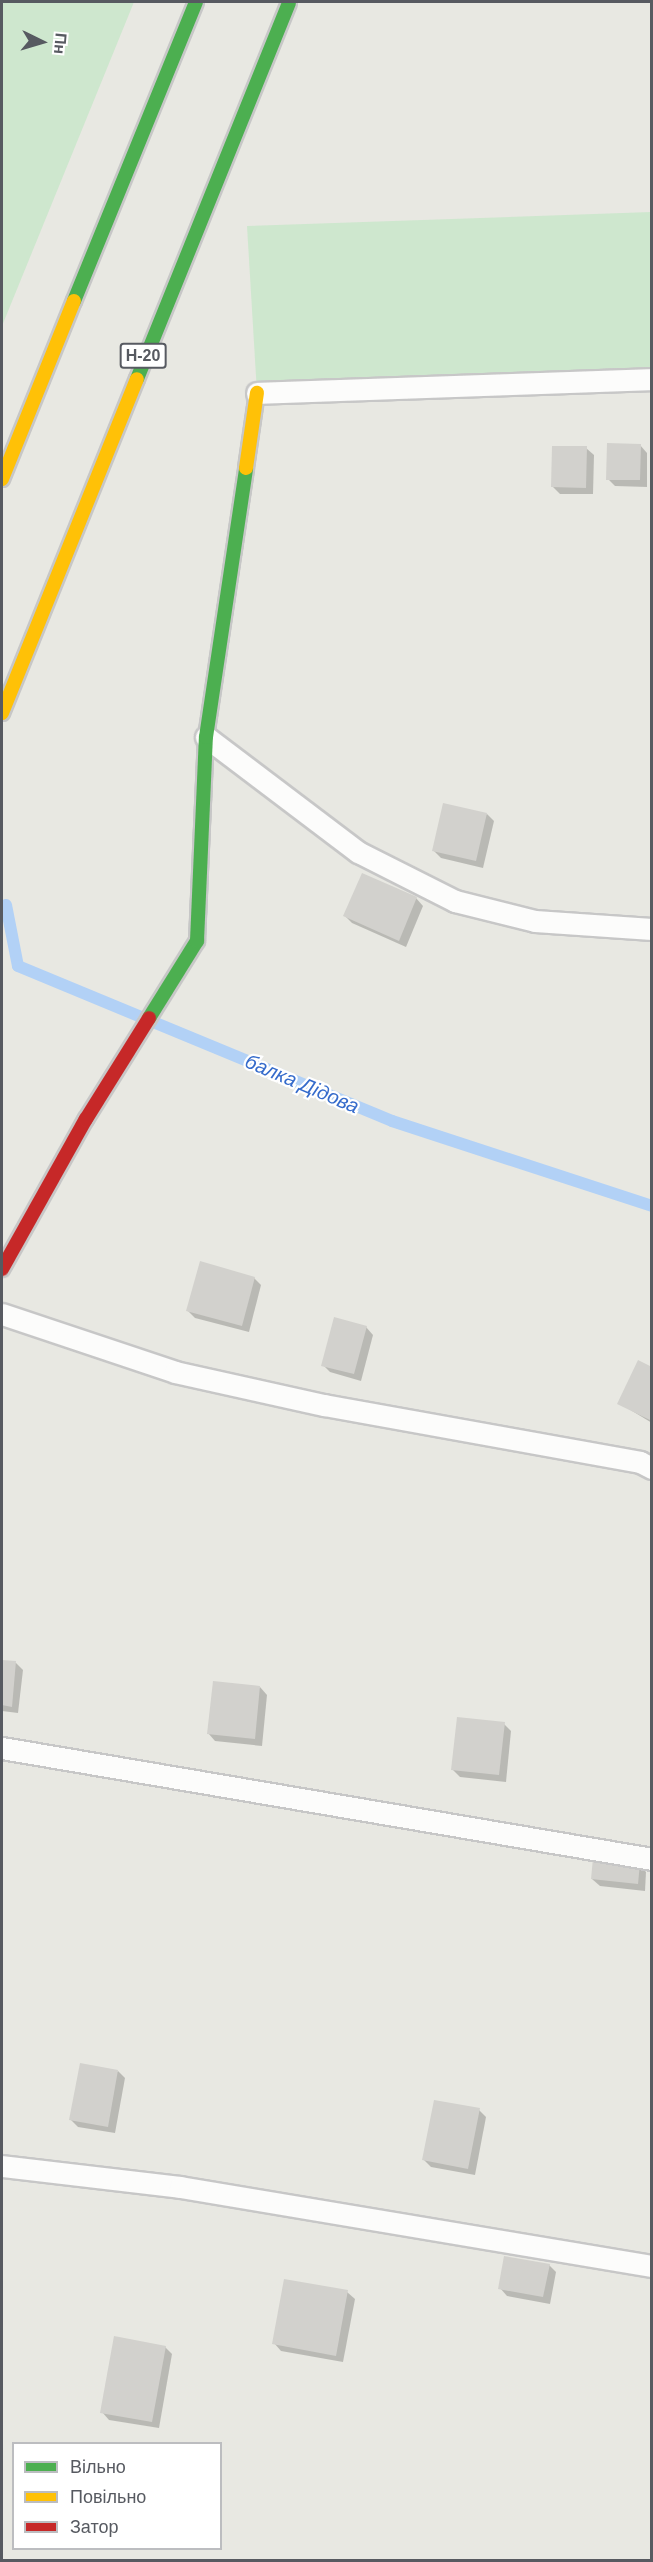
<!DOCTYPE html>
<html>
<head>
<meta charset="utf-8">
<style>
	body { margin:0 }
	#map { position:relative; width:653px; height:2562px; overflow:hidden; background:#e8e8e2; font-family:Arial,sans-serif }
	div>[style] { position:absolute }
	.green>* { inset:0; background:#cee7ce }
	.shadow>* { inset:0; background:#0003 }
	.stream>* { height:12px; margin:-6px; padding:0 6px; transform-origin:6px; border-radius:6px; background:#b2d1f6 }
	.building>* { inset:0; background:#d2d1cd }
	.roads { filter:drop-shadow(2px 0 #c7c7c7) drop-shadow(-2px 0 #c7c7c7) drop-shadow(0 2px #c7c7c7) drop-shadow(0 -2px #c7c7c7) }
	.lane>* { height:21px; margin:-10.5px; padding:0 10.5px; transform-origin:10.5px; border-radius:10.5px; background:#fcfcfb }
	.fast>* { height:14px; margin:-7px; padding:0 7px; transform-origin:7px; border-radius:7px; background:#4caf50 }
	.slow>* { height:14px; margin:-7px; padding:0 7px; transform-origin:7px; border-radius:7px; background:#ffc107 }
	.jam>* { height:14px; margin:-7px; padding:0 7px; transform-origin:7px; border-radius:7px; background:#c62828 }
	span { translate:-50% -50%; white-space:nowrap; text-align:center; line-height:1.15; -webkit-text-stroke:4.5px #fff; paint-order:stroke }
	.shield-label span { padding:2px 4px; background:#fff; border:2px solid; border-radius:4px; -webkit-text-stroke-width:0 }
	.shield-label { font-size:16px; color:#575a61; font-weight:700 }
	.water-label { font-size:20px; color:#356bcb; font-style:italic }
	.frame { position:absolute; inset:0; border:3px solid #575a61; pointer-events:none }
	.legend { position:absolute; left:12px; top:2442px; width:210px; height:108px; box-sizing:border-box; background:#fff; border:2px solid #bcbdc0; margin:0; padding:8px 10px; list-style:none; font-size:18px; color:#575a61 }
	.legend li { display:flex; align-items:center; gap:12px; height:30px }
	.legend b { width:30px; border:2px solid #bcbdc0 }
	.north { position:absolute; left:12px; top:12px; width:60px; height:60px; -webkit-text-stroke:4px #fff; paint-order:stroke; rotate:95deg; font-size:16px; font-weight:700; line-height:24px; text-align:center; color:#575a61 }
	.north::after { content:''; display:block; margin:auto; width:21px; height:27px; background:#575a61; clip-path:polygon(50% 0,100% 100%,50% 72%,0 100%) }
</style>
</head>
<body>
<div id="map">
	<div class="green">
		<i style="clip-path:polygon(2px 2px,134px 2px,2px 326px)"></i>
		<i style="clip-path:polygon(651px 212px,651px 379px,257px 393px,247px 226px)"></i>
	</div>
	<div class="shadow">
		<i style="clip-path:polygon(640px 445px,647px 453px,647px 487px,615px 486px,608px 479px)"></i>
		<i style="clip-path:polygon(586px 448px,594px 455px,593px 494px,560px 494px,553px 487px)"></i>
		<i style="clip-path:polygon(487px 814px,494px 821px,483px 868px,441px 858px,434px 851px)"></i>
		<i style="clip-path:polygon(416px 898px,423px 906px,406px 947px,352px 923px,345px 916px)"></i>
		<i style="clip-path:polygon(254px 1278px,261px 1285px,249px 1332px,195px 1318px,188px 1311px)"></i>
		<i style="clip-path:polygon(366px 1327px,373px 1335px,361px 1381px,330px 1372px,323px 1365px)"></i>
		<i style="clip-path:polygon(652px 1368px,652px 1423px,619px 1403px)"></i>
		<i style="clip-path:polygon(2px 1661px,16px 1663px,23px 1670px,18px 1713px,2px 1711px)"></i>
		<i style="clip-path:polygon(260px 1687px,267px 1695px,262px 1746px,215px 1741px,208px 1733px)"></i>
		<i style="clip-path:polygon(504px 1724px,511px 1731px,506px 1782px,460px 1777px,453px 1770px)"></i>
		<i style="clip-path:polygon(639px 1865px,646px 1872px,645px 1891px,600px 1886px,592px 1879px)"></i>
		<i style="clip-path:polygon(118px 2071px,125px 2078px,115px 2133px,78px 2127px,71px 2120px)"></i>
		<i style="clip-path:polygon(479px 2110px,486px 2117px,475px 2175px,431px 2167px,424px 2160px)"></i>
		<i style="clip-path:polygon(549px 2265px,556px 2272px,550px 2304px,507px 2296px,500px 2288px)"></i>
		<i style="clip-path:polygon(347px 2292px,355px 2299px,343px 2362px,281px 2351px,274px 2343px)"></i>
		<i style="clip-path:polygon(165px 2347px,172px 2354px,159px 2428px,109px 2420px,102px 2412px)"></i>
	</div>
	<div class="stream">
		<i style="left:6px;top:905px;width:62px;rotate:78.9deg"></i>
		<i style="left:18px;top:966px;width:405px;rotate:22.5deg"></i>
		<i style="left:392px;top:1121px;width:274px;rotate:18.1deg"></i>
	</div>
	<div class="building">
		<i style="clip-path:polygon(607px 443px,641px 444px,640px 480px,606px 480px)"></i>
		<i style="clip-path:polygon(552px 446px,587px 446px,586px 488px,551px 487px)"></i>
		<i style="clip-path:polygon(443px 803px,487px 813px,476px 861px,432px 851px)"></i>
		<i style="clip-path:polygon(362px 873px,417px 897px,399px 941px,343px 916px)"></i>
		<i style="clip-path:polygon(200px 1261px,255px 1277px,242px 1326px,186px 1311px)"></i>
		<i style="clip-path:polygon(334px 1317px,367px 1326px,354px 1374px,321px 1366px)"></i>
		<i style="clip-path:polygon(638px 1360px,652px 1367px,652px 1421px,617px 1404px)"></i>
		<i style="clip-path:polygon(2px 1660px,16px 1661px,12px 1707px,2px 1705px)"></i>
		<i style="clip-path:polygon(213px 1681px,260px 1686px,255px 1739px,207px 1734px)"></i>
		<i style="clip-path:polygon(457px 1717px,505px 1722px,499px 1775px,451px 1770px)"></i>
		<i style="clip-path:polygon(593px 1858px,640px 1863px,638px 1884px,591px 1879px)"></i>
		<i style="clip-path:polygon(80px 2063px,118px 2070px,108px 2127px,69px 2120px)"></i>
		<i style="clip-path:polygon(434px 2100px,480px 2108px,468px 2169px,422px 2160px)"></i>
		<i style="clip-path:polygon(504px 2256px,550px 2264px,543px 2297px,498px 2289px)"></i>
		<i style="clip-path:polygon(284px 2279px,348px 2290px,336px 2356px,272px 2344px)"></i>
		<i style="clip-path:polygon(114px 2336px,166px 2346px,152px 2422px,100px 2413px)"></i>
	</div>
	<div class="roads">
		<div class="lane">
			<i style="left:257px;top:393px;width:395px;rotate:-2deg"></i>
			<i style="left:206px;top:737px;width:191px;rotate:37.1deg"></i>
			<i style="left:358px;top:852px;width:109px;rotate:26.8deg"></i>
			<i style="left:455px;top:901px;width:82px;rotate:14deg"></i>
			<i style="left:535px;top:921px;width:117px;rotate:3.9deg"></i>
			<i style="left:2px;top:1314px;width:182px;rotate:18.5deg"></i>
			<i style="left:175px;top:1372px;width:153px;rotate:12.5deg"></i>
			<i style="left:324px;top:1405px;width:321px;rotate:10.2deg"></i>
			<i style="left:640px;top:1462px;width:13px;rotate:27deg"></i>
			<i style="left:2px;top:1748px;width:659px;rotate:9.69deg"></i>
			<i style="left:2px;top:2166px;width:179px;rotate:6.7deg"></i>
			<i style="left:180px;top:2187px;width:479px;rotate:9.5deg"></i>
		</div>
		<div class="fast">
			<i style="left:74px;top:301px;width:323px;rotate:-67.8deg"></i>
			<i style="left:137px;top:379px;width:406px;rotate:-68deg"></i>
			<i style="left:149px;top:1018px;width:91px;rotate:-58.1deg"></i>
			<i style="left:197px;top:941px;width:204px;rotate:-87.5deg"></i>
			<i style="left:206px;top:737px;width:272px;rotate:-81.5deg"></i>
		</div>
		<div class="slow">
			<i style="left:246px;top:468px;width:76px;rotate:-81.7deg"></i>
			<i style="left:2px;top:479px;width:192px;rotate:-68deg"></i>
			<i style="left:2px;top:713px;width:360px;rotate:-68deg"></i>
		</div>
		<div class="jam">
			<i style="left:2px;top:1269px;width:172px;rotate:-60.8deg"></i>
			<i style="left:86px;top:1119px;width:119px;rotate:-58deg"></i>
		</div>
	</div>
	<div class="shield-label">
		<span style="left:143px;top:356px">Н-20</span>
	</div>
	<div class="water-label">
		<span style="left:302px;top:1084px;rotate:23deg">балка Дідова</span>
	</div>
	<div class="frame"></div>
	<ul class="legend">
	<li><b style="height:8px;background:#4caf50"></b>Вільно</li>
	<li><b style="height:8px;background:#ffc107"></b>Повільно</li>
	<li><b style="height:8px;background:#c62828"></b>Затор</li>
	</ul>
	<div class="north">Пн</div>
</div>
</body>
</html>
